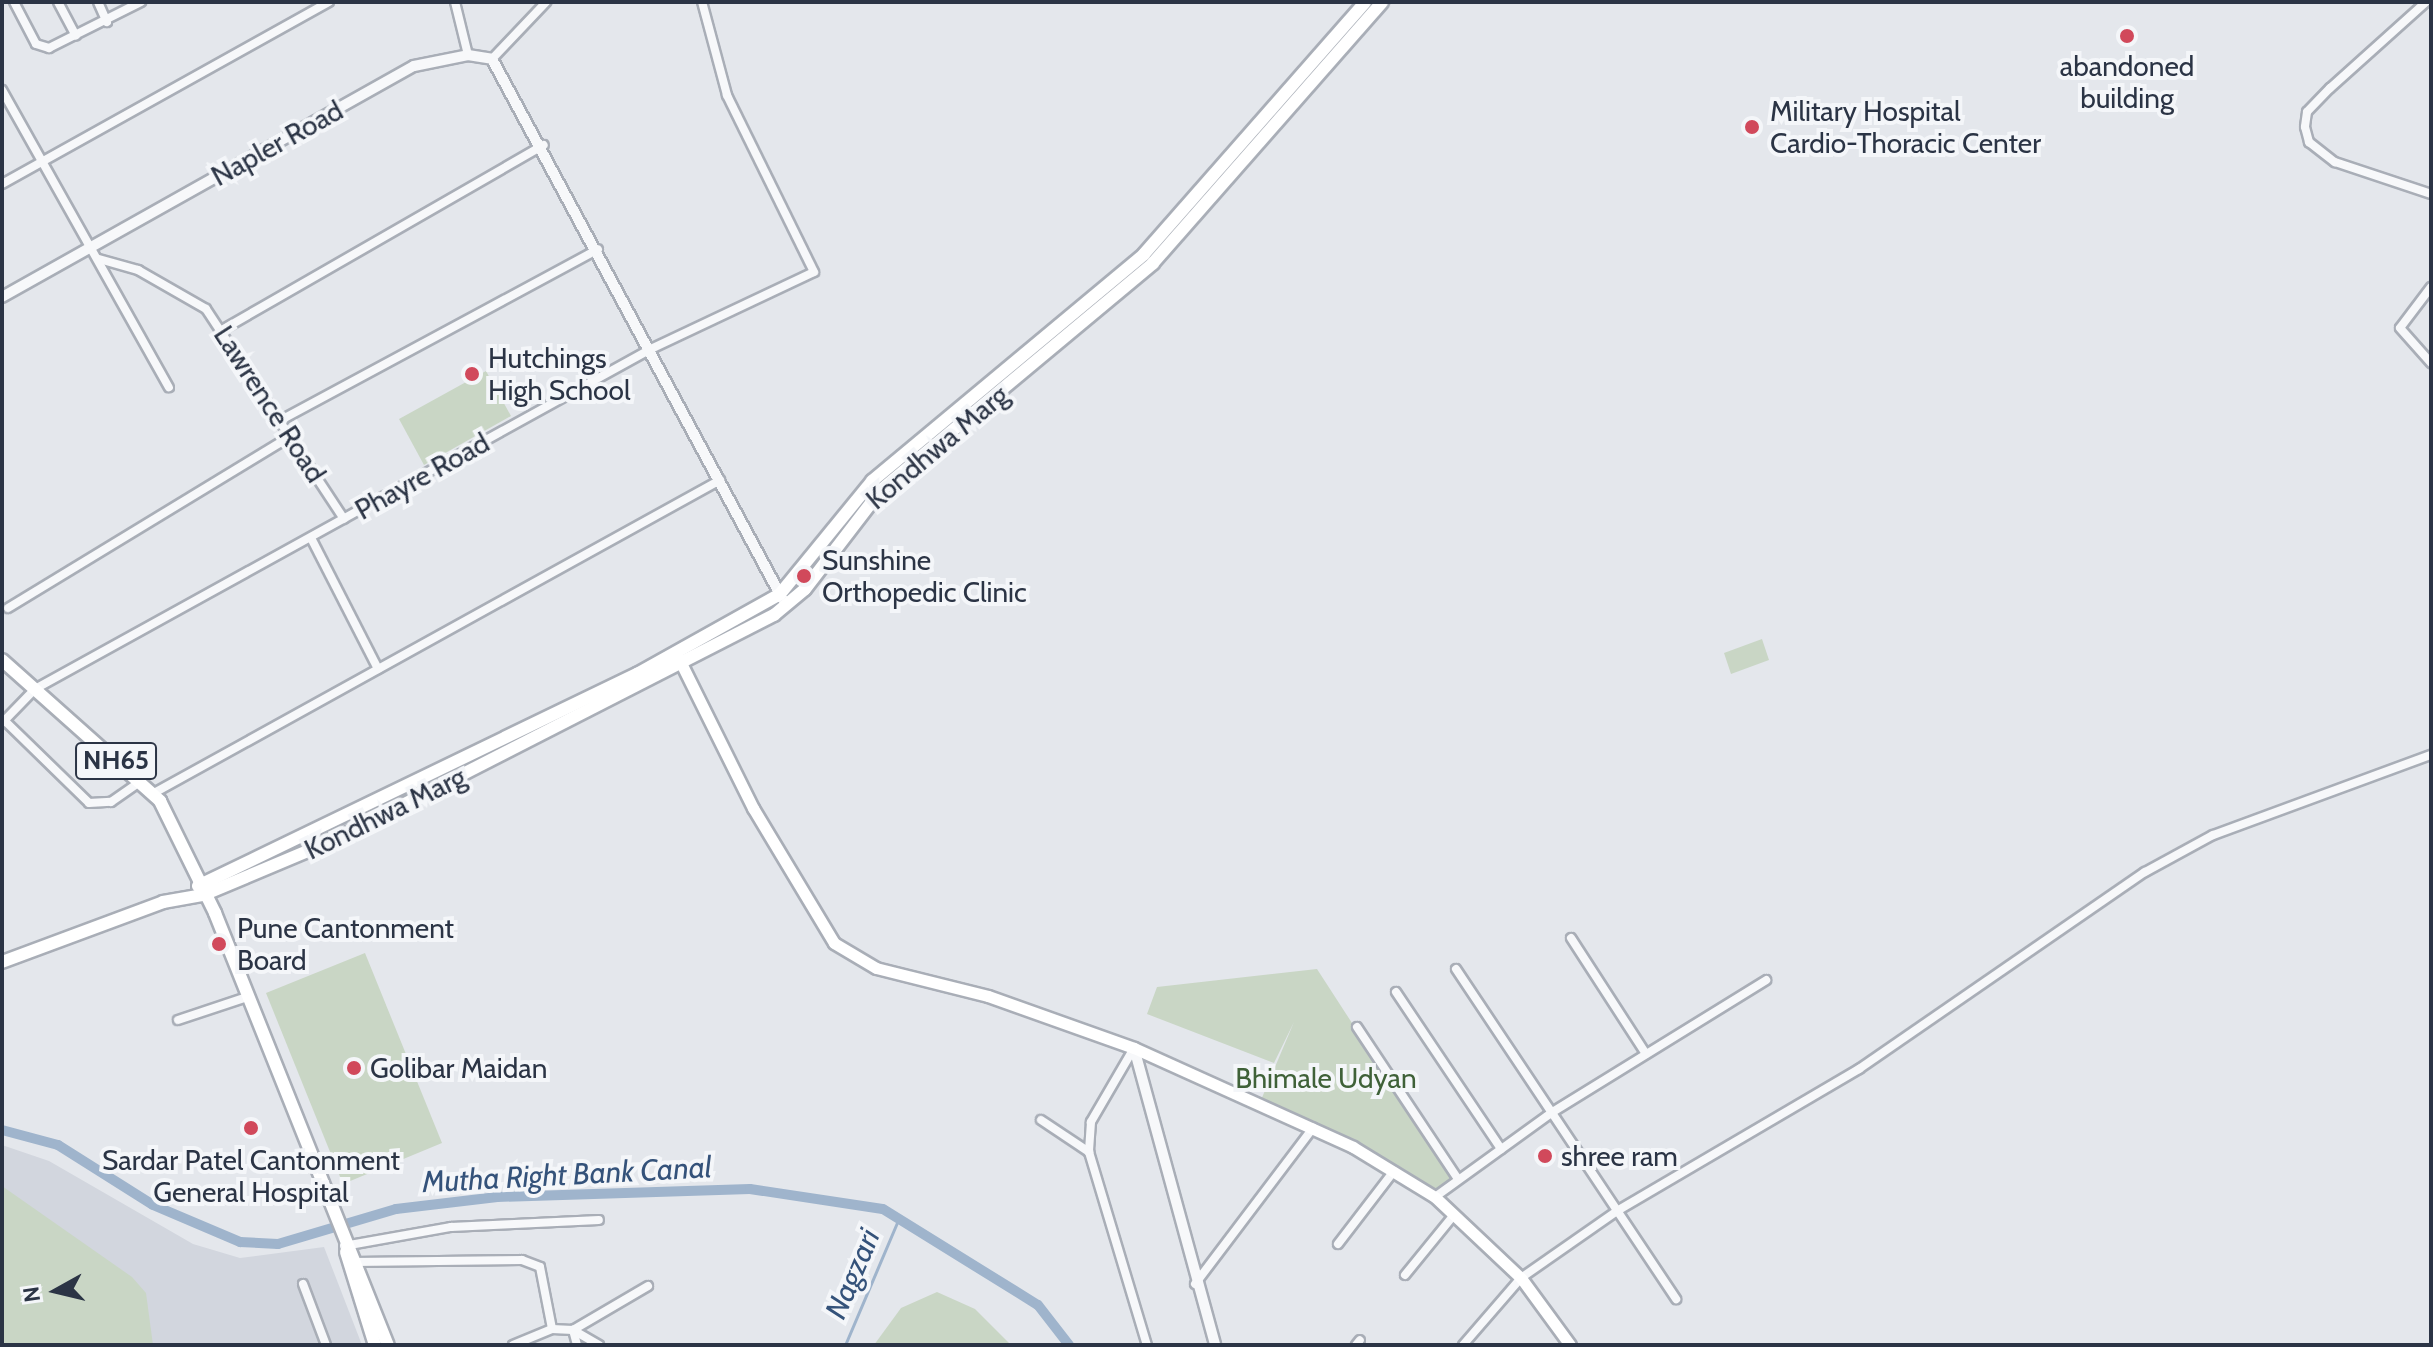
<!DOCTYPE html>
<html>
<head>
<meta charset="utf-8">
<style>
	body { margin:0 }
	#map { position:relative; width:2433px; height:1347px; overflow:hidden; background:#e4e7ec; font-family:Cabin,sans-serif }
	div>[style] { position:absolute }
	.built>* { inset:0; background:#d2d6de }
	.green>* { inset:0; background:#c9d6c5 }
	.stream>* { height:3px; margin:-1.5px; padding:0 1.5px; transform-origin:1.5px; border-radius:1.5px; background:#9fb4cc }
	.canal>* { height:10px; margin:-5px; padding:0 5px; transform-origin:5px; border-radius:5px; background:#9fb4cc }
	.roads { filter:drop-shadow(2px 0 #a9aeb7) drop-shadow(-2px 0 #a9aeb7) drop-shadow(0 2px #a9aeb7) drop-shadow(0 -2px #a9aeb7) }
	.minor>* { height:8px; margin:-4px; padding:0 4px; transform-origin:4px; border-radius:4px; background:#f7f8fa }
	.tertiary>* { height:10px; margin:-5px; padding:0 5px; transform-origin:5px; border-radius:5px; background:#f7f8fa }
	.secondary>* { height:11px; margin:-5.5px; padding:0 5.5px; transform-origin:5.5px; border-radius:5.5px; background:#fff }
	.primary>* { height:12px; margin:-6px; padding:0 6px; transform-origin:6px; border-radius:6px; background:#fff }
	.trunk>* { height:12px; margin:-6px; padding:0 6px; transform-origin:6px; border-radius:6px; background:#fff }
	.dots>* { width:22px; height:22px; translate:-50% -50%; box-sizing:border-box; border:4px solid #f4f6f9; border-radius:50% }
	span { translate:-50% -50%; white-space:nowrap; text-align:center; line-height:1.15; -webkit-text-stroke:8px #f4f6f9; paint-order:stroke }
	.shield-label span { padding:2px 6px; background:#f4f6f9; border:2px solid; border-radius:6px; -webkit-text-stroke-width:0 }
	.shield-label { font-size:26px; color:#2b3445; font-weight:700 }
	.poi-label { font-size:28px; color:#2b3445 }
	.left { translate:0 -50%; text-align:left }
	.street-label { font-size:28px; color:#2b3445 }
	.park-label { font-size:28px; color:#3f6138 }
	.water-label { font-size:30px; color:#34527a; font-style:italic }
	.frame { position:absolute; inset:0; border:4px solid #2b3445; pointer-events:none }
	.north { position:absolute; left:16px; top:1251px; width:80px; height:80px; -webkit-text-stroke:6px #f4f6f9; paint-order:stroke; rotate:262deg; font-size:22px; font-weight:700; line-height:32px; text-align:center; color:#2b3445 }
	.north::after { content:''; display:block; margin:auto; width:28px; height:36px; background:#2b3445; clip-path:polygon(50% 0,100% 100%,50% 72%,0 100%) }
</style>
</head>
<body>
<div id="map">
	<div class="built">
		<i style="clip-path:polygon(2px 1145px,49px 1161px,193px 1244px,240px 1258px,324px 1247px,362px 1345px,2px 1345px)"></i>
	</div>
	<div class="green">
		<i style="clip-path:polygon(486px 371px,511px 416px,424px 465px,399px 419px)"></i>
		<i style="clip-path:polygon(1762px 639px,1769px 660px,1731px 674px,1724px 653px)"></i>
		<i style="clip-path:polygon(365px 953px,442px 1143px,343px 1184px,266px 993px)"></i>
		<i style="clip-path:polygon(1317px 969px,1455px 1182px,1437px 1195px,1261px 1100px,1294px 1022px,1274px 1063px,1147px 1014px,1157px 987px)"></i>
		<i style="clip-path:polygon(2px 1186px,132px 1277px,146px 1293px,153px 1345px,2px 1345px)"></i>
		<i style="clip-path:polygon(937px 1292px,975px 1309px,1011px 1345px,874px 1345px,901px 1308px)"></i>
	</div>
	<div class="stream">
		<i style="left:845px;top:1345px;width:138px;rotate:-67deg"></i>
	</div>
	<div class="canal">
		<i style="left:2px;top:1130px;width:58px;rotate:15deg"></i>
		<i style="left:58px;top:1145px;width:112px;rotate:32.3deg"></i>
		<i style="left:153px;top:1205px;width:95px;rotate:23deg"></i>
		<i style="left:240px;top:1242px;width:38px;rotate:3deg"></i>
		<i style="left:278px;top:1244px;width:123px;rotate:-16.5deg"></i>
		<i style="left:396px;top:1209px;width:102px;rotate:-6.8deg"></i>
		<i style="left:497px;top:1197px;width:253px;rotate:-1.8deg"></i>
		<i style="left:750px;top:1189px;width:134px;rotate:8.6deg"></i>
		<i style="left:883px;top:1209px;width:182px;rotate:31.8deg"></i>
		<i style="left:1038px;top:1305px;width:51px;rotate:52.2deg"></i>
	</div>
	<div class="roads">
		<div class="minor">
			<i style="left:14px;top:2px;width:47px;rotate:62.4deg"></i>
			<i style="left:36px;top:44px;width:14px;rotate:17deg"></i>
			<i style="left:49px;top:48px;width:103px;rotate:-26.6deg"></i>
			<i style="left:58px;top:2px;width:38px;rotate:62deg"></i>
			<i style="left:98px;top:2px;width:22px;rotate:66deg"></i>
			<i style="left:455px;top:2px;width:55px;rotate:76.2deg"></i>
			<i style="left:2426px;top:2px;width:129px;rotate:138.1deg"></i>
			<i style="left:2330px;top:88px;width:33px;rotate:134deg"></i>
			<i style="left:2307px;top:112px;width:15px;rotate:98deg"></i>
			<i style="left:2305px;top:127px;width:16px;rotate:75deg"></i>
			<i style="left:2309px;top:142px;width:33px;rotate:38deg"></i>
			<i style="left:2335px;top:162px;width:101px;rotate:18.4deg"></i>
			<i style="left:492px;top:59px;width:79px;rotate:-46.5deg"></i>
			<i style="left:2px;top:90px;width:341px;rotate:60.7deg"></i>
			<i style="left:2px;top:184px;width:374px;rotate:-29.1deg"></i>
			<i style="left:99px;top:259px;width:41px;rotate:15.8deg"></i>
			<i style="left:138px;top:270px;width:78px;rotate:29.8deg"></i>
			<i style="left:206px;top:309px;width:251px;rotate:56.7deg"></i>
			<i style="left:2431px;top:287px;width:51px;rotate:127.1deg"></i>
			<i style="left:2400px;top:328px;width:47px;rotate:48.5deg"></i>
			<i style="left:222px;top:330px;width:371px;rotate:-29.9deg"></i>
			<i style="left:281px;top:420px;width:360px;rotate:-28.3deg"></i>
			<i style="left:311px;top:538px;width:147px;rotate:62.9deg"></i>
			<i style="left:8px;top:608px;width:331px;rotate:-31.3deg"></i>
			<i style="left:5px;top:721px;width:117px;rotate:44.3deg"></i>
			<i style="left:89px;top:803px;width:22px;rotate:-3deg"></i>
			<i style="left:111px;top:802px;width:35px;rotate:-35deg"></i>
			<i style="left:2px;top:723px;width:47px;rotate:-45.9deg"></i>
			<i style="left:35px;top:689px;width:704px;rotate:-28.9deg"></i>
			<i style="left:651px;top:349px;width:180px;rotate:-25.3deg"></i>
			<i style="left:814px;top:272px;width:197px;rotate:-116.2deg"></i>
			<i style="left:727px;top:95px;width:96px;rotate:-105deg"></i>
			<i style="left:154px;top:793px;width:647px;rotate:-28.94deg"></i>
			<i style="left:1571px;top:938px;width:138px;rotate:57.1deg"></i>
			<i style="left:1456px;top:969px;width:397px;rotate:56.3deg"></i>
			<i style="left:1396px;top:992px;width:189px;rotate:56.2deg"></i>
			<i style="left:178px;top:1020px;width:70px;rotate:-18.4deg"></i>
			<i style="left:1357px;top:1027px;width:182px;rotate:56.4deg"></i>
			<i style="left:1134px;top:1048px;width:86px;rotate:120.2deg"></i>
			<i style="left:1091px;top:1122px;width:30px;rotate:94deg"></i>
			<i style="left:1089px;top:1152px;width:202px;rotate:73.3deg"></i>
			<i style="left:1041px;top:1120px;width:58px;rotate:33.7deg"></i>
			<i style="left:1435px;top:1197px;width:143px;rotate:-35.9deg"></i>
			<i style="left:1551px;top:1113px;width:253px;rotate:-31.7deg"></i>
			<i style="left:1338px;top:1244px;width:92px;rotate:-52.5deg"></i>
			<i style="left:344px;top:1246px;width:109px;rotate:-10.1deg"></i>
			<i style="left:451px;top:1227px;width:148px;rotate:-2.7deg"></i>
			<i style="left:354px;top:1262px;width:168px;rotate:-0.7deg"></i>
			<i style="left:522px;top:1260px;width:19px;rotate:21deg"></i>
			<i style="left:540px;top:1267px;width:63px;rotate:79deg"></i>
			<i style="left:1405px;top:1275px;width:77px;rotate:-50.8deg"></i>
			<i style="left:303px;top:1284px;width:65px;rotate:69.3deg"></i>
			<i style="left:1195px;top:1284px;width:196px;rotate:-52.9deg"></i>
			<i style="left:513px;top:1345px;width:42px;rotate:-22.3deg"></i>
			<i style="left:552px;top:1329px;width:21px;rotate:3deg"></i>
			<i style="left:573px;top:1330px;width:30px;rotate:30deg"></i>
			<i style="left:577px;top:1345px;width:16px;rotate:-105deg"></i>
			<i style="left:573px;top:1330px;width:87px;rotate:-30.4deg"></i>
			<i style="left:1356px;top:1345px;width:6px;rotate:-51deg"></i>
			<i style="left:1463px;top:1345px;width:89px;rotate:-49.1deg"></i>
			<i style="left:1521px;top:1278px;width:117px;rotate:-34.9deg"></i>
			<i style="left:1617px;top:1211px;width:281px;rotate:-30.4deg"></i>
			<i style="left:1859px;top:1069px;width:347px;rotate:-34.6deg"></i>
			<i style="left:2145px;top:872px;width:77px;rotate:-28.6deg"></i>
			<i style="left:2213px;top:835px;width:232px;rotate:-20.2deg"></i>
		</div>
		<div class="tertiary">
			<i style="left:2px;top:297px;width:472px;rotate:-29.3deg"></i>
			<i style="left:414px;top:66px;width:55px;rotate:-11.5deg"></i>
			<i style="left:468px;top:55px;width:24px;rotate:9deg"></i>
			<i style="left:492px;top:59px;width:614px;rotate:61.72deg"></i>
			<i style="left:1134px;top:1048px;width:308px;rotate:74.7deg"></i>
		</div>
		<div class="secondary">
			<i style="left:678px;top:657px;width:169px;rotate:63.6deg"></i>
			<i style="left:753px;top:808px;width:157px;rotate:59deg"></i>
			<i style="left:834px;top:943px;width:49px;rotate:30.8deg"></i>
			<i style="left:876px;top:968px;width:115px;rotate:14deg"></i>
			<i style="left:988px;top:996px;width:155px;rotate:19.6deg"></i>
			<i style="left:1134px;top:1048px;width:240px;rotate:24.3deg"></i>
			<i style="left:1353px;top:1147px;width:96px;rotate:31.4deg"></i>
			<i style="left:1435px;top:1197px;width:118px;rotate:43.3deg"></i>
			<i style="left:1521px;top:1278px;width:83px;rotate:53.8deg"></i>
		</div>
		<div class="primary">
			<i style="left:198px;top:886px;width:488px;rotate:-25.8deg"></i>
			<i style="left:637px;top:674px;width:164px;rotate:-29.2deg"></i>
			<i style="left:780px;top:594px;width:146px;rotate:-50.8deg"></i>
			<i style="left:872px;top:481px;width:354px;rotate:-39.8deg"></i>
			<i style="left:1144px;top:254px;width:335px;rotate:-48.7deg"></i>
			<i style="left:203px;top:895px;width:144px;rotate:-22.8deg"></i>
			<i style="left:336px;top:839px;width:492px;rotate:-27.1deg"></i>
			<i style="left:774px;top:615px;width:40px;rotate:-40deg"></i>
			<i style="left:805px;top:589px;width:125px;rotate:-52.5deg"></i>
			<i style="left:881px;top:490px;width:354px;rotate:-39.8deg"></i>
			<i style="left:1153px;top:263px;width:347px;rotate:-48.7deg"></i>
		</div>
		<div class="trunk">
			<i style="left:2px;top:660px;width:212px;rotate:41.7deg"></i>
			<i style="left:160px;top:801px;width:125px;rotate:63.8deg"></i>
			<i style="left:215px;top:913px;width:465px;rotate:68.2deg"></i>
			<i style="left:2px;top:962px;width:172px;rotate:-20.4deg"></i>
			<i style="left:163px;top:902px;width:41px;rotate:-9.9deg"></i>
			<i style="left:346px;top:1252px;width:97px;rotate:72.7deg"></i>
		</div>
	</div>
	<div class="dots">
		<i style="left:2127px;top:36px;background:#d1495b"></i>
		<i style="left:1752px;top:127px;background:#d1495b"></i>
		<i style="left:472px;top:374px;background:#d1495b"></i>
		<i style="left:804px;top:576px;background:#d1495b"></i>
		<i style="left:219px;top:944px;background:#d1495b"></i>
		<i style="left:354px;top:1068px;background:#d1495b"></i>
		<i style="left:251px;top:1128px;background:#d1495b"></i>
		<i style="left:1545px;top:1156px;background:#d1495b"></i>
	</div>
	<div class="shield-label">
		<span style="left:116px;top:761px">NH65</span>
	</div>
	<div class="poi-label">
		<span style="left:2127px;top:82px">abandoned<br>building</span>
		<span class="left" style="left:1770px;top:127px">Military Hospital<br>Cardio-Thoracic Center</span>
		<span class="left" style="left:488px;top:374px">Hutchings<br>High School</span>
		<span class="left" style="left:822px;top:576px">Sunshine<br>Orthopedic Clinic</span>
		<span class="left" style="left:237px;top:944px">Pune Cantonment<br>Board</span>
		<span class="left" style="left:370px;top:1068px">Golibar Maidan</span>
		<span class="left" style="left:1561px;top:1156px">shree ram</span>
		<span style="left:251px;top:1176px">Sardar Patel Cantonment<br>General Hospital</span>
	</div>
	<div class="street-label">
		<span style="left:277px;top:143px;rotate:-29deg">Napler Road</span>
		<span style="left:270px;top:404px;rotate:57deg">Lawrence Road</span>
		<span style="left:937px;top:447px;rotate:-40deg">Kondhwa Marg</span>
		<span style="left:422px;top:476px;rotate:-29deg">Phayre Road</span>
		<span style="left:385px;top:813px;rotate:-26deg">Kondhwa Marg</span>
	</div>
	<div class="park-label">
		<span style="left:1326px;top:1078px">Bhimale Udyan</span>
	</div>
	<div class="water-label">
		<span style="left:567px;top:1175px;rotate:-3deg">Mutha Right Bank Canal</span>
		<span style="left:853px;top:1274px;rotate:-67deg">Nagzari</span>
	</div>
	<div class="frame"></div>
	<div class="north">N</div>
</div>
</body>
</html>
